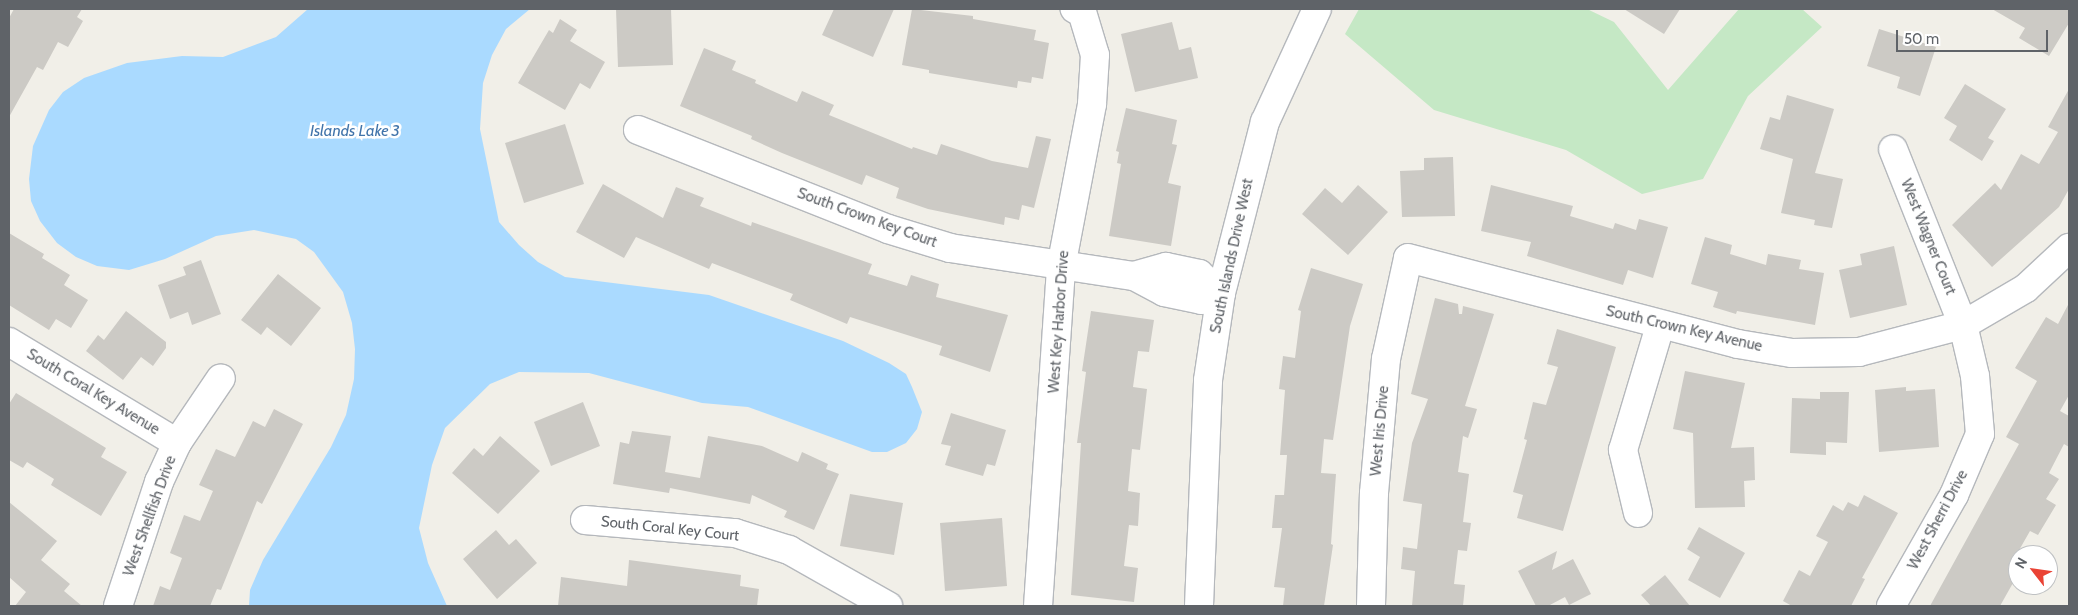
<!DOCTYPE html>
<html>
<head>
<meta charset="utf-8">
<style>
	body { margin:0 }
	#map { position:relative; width:2078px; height:615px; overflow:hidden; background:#f1efe8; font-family:Cabin,sans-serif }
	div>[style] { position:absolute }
	.green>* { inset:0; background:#c5e8c5 }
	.water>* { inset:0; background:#aadaff }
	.building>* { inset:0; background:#cccac5 }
	.roads { filter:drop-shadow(1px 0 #b5b8bc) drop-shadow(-1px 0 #b5b8bc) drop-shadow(0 1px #b5b8bc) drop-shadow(0 -1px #b5b8bc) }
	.minor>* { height:28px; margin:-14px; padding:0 14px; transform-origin:14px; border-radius:14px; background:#fff }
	span { translate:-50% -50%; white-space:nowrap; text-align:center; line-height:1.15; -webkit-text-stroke:5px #fff; paint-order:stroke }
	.street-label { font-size:15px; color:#5f6368 }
	.water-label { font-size:16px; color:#4174aa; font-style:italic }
	.frame { position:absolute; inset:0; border:10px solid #5f6368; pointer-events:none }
	.north { position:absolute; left:2008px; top:545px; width:50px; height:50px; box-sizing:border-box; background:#fff; border:1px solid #bfc1c3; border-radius:50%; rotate:300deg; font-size:14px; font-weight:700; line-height:20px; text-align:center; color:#5f6368 }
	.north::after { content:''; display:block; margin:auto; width:18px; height:22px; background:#ea4335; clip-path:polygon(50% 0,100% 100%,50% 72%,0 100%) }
	.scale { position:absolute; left:1896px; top:30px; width:152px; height:22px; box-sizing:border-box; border:2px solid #5f6368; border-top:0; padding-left:6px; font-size:15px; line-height:18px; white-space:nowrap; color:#5f6368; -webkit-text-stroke:4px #fff; paint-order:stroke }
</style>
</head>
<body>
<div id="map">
	<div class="green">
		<i style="clip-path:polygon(1359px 9px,1587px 9px,1614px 22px,1668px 90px,1739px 9px,1802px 9px,1822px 27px,1748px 96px,1703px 179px,1642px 194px,1566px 150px,1434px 110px,1345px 34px)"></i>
	</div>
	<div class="water">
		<i style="clip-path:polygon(308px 9px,530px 9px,506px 29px,492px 55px,483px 83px,480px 129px,499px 222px,519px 245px,538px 262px,565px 277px,709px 295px,843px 341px,889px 363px,906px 374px,912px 387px,922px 412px,917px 429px,906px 443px,887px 452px,872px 452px,748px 407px,702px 403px,589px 373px,519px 372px,490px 384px,445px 428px,432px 465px,419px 528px,428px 563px,447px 606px,249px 606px,250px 590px,263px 560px,331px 447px,346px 415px,354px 379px,355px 349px,352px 323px,343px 292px,314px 252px,296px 239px,254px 230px,216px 236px,165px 259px,129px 270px,97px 266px,76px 257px,57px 243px,40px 221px,31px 201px,29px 179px,33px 146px,49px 110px,63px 92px,84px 78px,127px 63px,182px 56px,223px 57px,276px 37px)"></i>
	</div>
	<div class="building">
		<i style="clip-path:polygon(14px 9px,82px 9px,77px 17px,83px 21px,68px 47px,58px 42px,43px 70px,37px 67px,9px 117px,9px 18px)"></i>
		<i style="clip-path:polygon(616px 9px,671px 9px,673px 65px,618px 67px)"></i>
		<i style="clip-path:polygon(834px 9px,894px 9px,873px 57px,822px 35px)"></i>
		<i style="clip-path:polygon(912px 9px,973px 16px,973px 19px,1036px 30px,1034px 40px,1049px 43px,1043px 79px,1032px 77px,1031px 83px,1018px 81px,1017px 88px,929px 73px,929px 70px,902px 65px)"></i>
		<i style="clip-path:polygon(1624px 9px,1680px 9px,1664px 34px)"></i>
		<i style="clip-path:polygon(1992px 9px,2069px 9px,2069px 23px,2049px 56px,2019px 38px,2025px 28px)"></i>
		<i style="clip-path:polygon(560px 19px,577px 30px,570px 41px,605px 62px,590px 89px,580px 83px,565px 110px,518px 83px,549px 30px,553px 33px)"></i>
		<i style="clip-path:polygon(1172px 22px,1179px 50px,1191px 47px,1198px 78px,1135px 92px,1121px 34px)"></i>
		<i style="clip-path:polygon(1879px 29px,1936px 47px,1920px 96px,1897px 88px,1900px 77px,1867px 66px)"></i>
		<i style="clip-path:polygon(704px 48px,736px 61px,732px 70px,756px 80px,755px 83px,797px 102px,802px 91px,834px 105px,829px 115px,912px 149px,913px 147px,937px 155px,941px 144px,992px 161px,1028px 168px,1036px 136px,1051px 139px,1034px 208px,1022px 205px,1019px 220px,1005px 217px,1004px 225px,928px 209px,896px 198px,899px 188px,866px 175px,862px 185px,782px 153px,751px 139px,752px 136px,680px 106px)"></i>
		<i style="clip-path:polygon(1965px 84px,2006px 109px,1988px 138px,1994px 141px,1982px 161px,1949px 140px,1957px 126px,1944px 118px)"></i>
		<i style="clip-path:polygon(2069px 89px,2069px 189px,2059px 207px,1992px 267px,1952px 225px,1995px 183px,2001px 190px,2021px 154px,2039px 164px,2058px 132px,2048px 127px)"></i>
		<i style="clip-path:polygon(1787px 95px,1834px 109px,1815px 173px,1843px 179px,1832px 228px,1814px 225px,1815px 220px,1781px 213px,1793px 159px,1760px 149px,1770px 117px,1780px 120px)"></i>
		<i style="clip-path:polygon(1126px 108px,1177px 120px,1172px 144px,1177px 145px,1168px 183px,1181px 186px,1171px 246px,1109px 236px,1121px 164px,1117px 163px,1119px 152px,1116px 151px)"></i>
		<i style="clip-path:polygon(565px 124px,584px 184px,524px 203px,505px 143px)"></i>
		<i style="clip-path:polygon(1453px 157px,1455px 216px,1402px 217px,1400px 171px,1424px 170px,1424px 158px)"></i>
		<i style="clip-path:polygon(603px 184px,663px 218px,676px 187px,704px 198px,700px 206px,751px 226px,752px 222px,872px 264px,868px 274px,907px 286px,911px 275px,939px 284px,936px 297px,1008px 315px,990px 372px,939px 355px,942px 346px,850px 317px,847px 324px,790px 300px,793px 294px,712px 263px,709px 269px,636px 237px,624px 258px,576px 232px)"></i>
		<i style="clip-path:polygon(1358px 185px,1388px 212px,1348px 255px,1302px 214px,1325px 188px,1342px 203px)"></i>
		<i style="clip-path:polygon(1491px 185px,1573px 206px,1570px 216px,1613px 229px,1615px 223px,1636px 230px,1639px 219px,1668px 227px,1653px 278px,1628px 270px,1623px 285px,1527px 256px,1531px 242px,1481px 231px)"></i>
		<i style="clip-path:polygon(9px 233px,44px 254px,42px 258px,70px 275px,64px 285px,88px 300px,71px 328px,56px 319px,49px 330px,9px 305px)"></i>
		<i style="clip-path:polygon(1705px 237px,1732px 245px,1730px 254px,1766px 265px,1768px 254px,1801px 260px,1799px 269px,1824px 273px,1815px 325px,1737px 311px,1736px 314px,1713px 307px,1718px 292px,1691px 284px)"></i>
		<i style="clip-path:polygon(1894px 246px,1907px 305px,1850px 318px,1839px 270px,1862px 265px,1860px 254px)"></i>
		<i style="clip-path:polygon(201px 260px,221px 314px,192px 325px,188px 312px,170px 319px,158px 285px,186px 275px,183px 267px)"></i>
		<i style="clip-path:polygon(1311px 268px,1363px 284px,1350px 326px,1333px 440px,1324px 439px,1321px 473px,1336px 474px,1331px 544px,1333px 545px,1324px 606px,1283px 606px,1285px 588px,1274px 587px,1282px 528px,1272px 528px,1275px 495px,1284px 495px,1287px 455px,1280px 455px,1285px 390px,1279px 389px,1283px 356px,1295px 358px,1301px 311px,1298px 310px)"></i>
		<i style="clip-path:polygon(278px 274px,321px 308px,291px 346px,267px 327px,261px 335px,241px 320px)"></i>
		<i style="clip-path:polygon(1435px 298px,1458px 304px,1459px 314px,1462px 314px,1463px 306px,1494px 314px,1465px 406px,1477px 409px,1468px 438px,1463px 436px,1458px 472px,1469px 474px,1463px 522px,1471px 523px,1467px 551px,1458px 550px,1454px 584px,1465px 585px,1463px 606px,1412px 606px,1415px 571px,1401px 569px,1403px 547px,1417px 549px,1422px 504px,1403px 501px,1412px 443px,1428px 399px,1411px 394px)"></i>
		<i style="clip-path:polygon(2069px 303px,2069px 395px,2060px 411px,2069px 416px,2069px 447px,2064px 444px,2049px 473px,2059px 479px,2046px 499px,2056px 505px,2038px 535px,2030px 531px,2018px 552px,2018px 574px,2000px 606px,1930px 606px,2019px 444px,2006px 437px,2037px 381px,2015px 368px,2046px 317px,2058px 324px)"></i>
		<i style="clip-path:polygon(126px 311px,166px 342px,166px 348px,153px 366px,141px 357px,123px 380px,86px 351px,98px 335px,104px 340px)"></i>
		<i style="clip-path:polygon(1091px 311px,1154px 320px,1149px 352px,1138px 351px,1133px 387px,1147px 389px,1140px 450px,1132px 449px,1128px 491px,1140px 493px,1138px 526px,1129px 525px,1124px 566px,1138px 568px,1134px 602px,1071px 595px,1081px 443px,1077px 443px,1086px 372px,1082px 371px)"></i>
		<i style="clip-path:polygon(1557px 329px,1616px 347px,1563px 531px,1517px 518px,1523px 495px,1513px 492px,1527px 440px,1524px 439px,1533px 402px,1546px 405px,1558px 367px,1547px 364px)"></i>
		<i style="clip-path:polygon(1685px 371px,1745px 383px,1731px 448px,1754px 447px,1755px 480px,1744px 481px,1745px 507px,1695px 508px,1693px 433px,1673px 429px)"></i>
		<i style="clip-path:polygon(1906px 387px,1906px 391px,1935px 389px,1939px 447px,1879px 452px,1875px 390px)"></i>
		<i style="clip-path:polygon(1820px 392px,1849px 392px,1847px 443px,1826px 442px,1826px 455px,1790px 453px,1792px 398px,1820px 399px)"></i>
		<i style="clip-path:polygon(16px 393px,106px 448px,101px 457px,127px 472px,101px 516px,51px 485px,54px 479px,27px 462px,23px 468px,9px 460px,9px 404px)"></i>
		<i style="clip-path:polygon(583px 402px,600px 446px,551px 466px,534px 422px)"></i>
		<i style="clip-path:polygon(274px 409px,303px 424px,262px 504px,257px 501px,221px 590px,217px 589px,210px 606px,153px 606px,160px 586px,170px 590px,182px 558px,170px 553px,184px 515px,200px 521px,213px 491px,199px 485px,216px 449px,235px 457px,253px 421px,265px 427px)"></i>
		<i style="clip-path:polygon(951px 413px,1006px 430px,995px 466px,987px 464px,983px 476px,945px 465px,951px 446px,941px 444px)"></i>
		<i style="clip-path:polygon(632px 431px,671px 436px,665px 472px,700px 478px,708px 436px,762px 446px,798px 462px,802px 452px,828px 464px,826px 469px,839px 474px,814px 530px,784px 517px,787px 511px,752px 495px,750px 504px,670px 488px,669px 493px,613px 484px,620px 442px,629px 444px)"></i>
		<i style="clip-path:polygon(500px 436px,540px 471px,498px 514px,452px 473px,474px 448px,483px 456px)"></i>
		<i style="clip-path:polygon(850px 494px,903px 503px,894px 555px,840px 546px)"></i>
		<i style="clip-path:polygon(1864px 495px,1898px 513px,1862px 578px,1865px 579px,1851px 606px,1792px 606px,1783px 601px,1799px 570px,1810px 576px,1828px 542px,1816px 536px,1833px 505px,1843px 511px,1848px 502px,1858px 507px)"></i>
		<i style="clip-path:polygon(9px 502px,57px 541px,41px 560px,70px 584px,64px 591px,82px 606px,15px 606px,26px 592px,9px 577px)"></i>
		<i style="clip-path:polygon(1002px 518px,1007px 586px,945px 591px,940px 523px)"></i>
		<i style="clip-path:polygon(1699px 527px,1745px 553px,1720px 598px,1688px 580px,1700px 557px,1687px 549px)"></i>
		<i style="clip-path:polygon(496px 530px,509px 545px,516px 539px,537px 563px,497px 599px,463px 559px)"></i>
		<i style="clip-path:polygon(1557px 551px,1552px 570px,1573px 559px,1591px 594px,1569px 605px,1565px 597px,1548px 606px,1536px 606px,1518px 571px)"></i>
		<i style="clip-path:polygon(629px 560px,741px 575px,740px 586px,759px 589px,757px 606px,558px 606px,561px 577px,627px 586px)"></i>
		<i style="clip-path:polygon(1665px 575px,1690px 606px,1651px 606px,1641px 595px)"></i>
	</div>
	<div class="roads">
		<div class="minor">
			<i style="left:638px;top:130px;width:269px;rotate:21.6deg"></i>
			<i style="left:888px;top:229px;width:65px;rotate:17deg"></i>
			<i style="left:950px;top:248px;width:186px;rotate:8.7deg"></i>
			<i style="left:1134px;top:276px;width:34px;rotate:28deg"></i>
			<i style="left:1164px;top:292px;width:38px;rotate:12deg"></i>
			<i style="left:1201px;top:300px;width:21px;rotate:-19deg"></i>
			<i style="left:1134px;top:276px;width:33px;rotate:-16deg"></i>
			<i style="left:1166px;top:267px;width:34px;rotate:12deg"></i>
			<i style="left:1199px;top:274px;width:29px;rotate:41deg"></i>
			<i style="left:9px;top:342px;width:196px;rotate:31deg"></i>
			<i style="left:1638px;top:513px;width:65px;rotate:-103.4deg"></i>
			<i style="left:1623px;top:450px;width:129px;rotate:-73.4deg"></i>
			<i style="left:585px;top:520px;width:151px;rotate:5deg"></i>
			<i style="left:735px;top:533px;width:57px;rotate:17.5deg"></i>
			<i style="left:789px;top:550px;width:114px;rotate:29.5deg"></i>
			<i style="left:118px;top:606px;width:131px;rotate:-71.7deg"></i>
			<i style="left:159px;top:482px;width:43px;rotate:-65.2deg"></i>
			<i style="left:177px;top:443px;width:78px;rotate:-55.9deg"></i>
			<i style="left:1038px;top:606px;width:340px;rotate:-86.1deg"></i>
			<i style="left:1061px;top:267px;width:166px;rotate:-79.2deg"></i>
			<i style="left:1092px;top:104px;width:49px;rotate:-86.5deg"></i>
			<i style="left:1095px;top:55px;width:45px;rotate:-106.8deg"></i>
			<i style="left:1082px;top:12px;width:8px;rotate:-157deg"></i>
			<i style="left:1199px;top:606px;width:226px;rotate:-87.7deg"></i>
			<i style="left:1208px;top:380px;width:88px;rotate:-81.5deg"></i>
			<i style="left:1221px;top:293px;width:177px;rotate:-75.6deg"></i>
			<i style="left:1265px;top:122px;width:124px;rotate:-65.3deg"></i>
			<i style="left:1371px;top:606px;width:113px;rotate:-88.5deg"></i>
			<i style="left:1374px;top:493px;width:135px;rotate:-84.9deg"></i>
			<i style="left:1386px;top:359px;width:103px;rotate:-77.7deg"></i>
			<i style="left:1408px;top:258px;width:341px;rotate:14.6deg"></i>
			<i style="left:1738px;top:344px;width:55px;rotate:9.5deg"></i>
			<i style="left:1792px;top:353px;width:67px;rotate:-0.9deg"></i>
			<i style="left:1859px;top:352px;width:107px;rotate:-14.6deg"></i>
			<i style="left:1963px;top:325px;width:189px;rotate:-111.7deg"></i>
			<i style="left:1891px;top:606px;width:128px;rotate:-60.4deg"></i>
			<i style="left:1954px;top:495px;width:66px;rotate:-66.9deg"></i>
			<i style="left:1980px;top:434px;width:58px;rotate:-94.9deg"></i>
			<i style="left:1975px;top:376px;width:52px;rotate:-103.2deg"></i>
			<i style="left:1963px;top:325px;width:73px;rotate:-30.4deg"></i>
			<i style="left:2026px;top:288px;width:59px;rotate:-42.9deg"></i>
		</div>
	</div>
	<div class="street-label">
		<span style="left:867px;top:218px;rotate:20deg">South Crown Key Court</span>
		<span style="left:1928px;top:237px;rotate:68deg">West Wagner Court</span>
		<span style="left:1232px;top:256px;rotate:-78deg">South Islands Drive West</span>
		<span style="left:1059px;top:322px;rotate:-86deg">West Key Harbor Drive</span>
		<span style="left:1684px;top:329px;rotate:13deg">South Crown Key Avenue</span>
		<span style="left:93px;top:392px;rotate:31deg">South Coral Key Avenue</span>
		<span style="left:1380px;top:431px;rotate:-85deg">West Iris Drive</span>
		<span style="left:150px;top:516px;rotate:-70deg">West Shellfish Drive</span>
		<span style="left:1938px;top:520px;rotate:-62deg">West Sherri Drive</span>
		<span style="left:670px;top:529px;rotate:6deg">South Coral Key Court</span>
	</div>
	<div class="water-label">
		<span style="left:355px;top:131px">Islands Lake 3</span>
	</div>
	<div class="frame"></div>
	<div class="north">N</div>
	<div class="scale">50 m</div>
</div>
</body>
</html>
